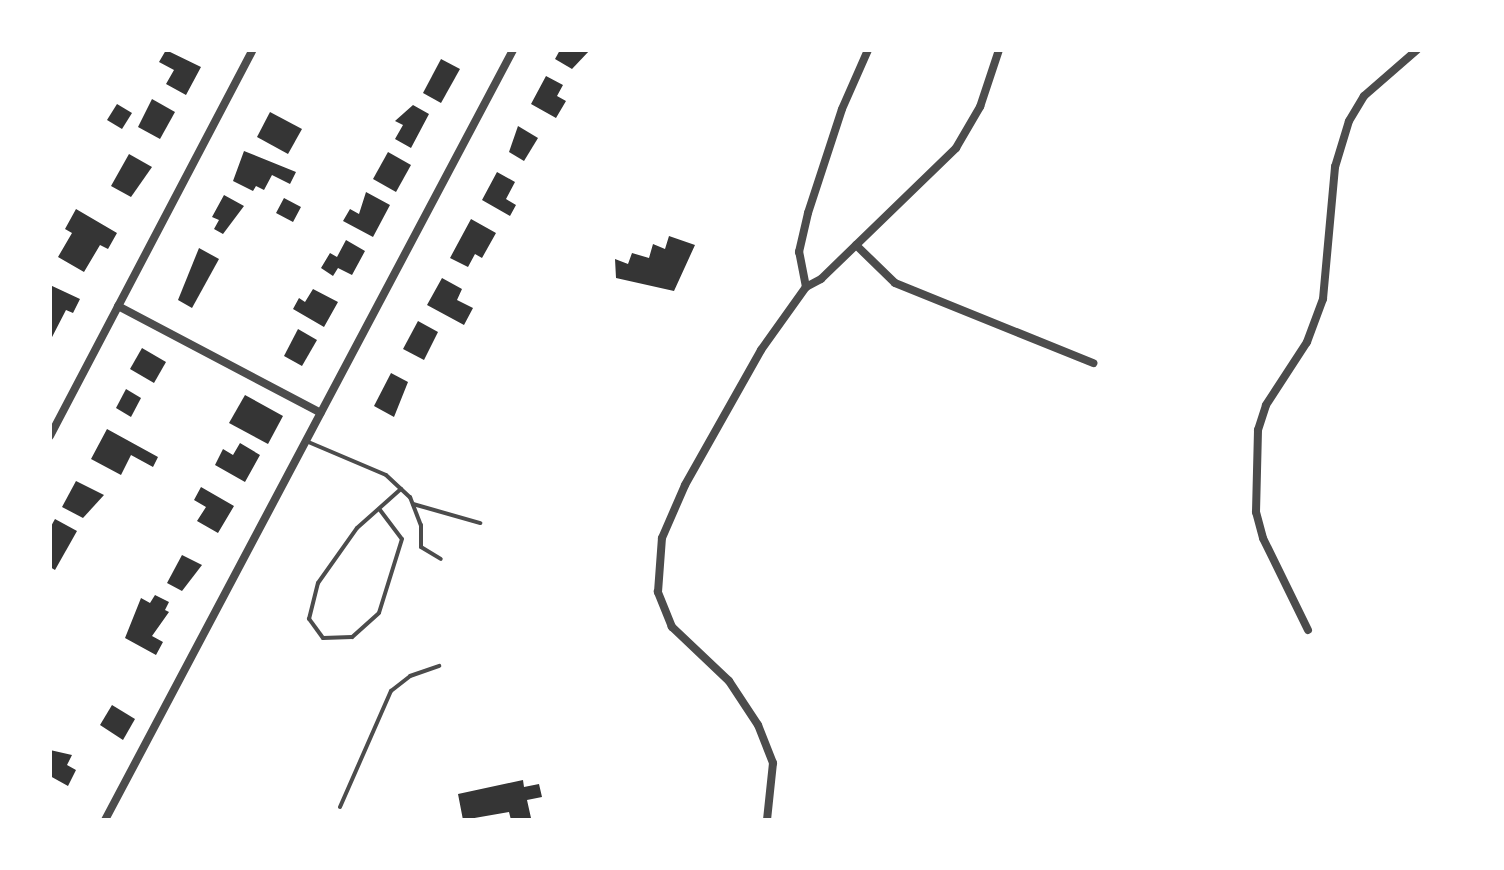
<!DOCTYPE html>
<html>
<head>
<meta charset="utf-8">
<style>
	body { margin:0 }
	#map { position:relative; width:1504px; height:870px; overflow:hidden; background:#fff; font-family:"Golos Text",sans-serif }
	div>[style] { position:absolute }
	.building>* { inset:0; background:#353535 }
	.service>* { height:4px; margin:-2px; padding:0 2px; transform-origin:2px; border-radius:2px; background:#4c4c4c }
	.minor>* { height:8px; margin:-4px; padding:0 4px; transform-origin:4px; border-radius:4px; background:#4c4c4c }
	span { translate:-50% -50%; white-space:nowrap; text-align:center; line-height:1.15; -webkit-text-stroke:7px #fff; paint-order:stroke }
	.frame { position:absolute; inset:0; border:52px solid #fff; pointer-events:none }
</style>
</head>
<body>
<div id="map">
	<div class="building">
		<i style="clip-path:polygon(166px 50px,201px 67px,186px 95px,166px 84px,174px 70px,159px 62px)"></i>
		<i style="clip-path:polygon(560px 50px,590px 50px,572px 69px,555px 59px)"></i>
		<i style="clip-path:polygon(441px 59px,460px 69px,441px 103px,423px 93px)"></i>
		<i style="clip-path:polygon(546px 76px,563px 85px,557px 96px,566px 101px,556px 118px,531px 104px)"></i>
		<i style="clip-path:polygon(152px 99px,175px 112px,160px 139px,138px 127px)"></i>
		<i style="clip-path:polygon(117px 104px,132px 113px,122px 129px,107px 120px)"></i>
		<i style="clip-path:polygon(413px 105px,429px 114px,411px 148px,395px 139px,403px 125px,395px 121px)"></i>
		<i style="clip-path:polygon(270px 112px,302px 129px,288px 154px,257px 137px)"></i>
		<i style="clip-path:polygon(518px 126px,538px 138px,524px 161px,509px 152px)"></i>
		<i style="clip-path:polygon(244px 151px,296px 172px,290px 184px,272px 175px,264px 190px,256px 186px,253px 191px,233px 181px)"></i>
		<i style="clip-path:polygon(388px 152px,411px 165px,396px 192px,373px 179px)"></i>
		<i style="clip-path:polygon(129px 154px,152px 167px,131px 197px,111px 186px)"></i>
		<i style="clip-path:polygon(497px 172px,515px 182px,506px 199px,516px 205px,510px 216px,482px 200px)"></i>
		<i style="clip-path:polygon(366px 192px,390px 205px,373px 237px,343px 221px,350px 209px,359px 214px)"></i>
		<i style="clip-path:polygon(224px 195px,244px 206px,223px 234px,214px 229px,219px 220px,212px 217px)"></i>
		<i style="clip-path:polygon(284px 198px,301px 207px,293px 222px,276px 213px)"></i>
		<i style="clip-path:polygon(76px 209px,117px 233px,108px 249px,100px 245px,84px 272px,58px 257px,72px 233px,65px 229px)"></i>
		<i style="clip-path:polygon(471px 219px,496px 233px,482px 258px,475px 254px,468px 267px,450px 258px)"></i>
		<i style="clip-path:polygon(669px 236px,695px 245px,674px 291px,616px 278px,615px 259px,628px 264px,632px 253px,649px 258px,653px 244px,665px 249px)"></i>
		<i style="clip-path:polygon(346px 240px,365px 251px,352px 275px,338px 268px,333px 276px,321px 268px,330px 253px,337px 257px)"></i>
		<i style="clip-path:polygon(199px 248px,219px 259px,192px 308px,178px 300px)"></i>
		<i style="clip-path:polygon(442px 278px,462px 289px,457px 300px,473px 308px,464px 325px,427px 305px)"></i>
		<i style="clip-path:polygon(50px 285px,80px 299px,73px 313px,66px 310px,50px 341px)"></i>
		<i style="clip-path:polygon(313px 289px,338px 302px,324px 327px,293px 309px,299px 298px,305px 302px)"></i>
		<i style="clip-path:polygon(418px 321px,438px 332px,424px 360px,403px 349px)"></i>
		<i style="clip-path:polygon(298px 329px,317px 340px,302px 366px,284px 356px)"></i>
		<i style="clip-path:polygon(142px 348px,166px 362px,154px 383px,130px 369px)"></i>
		<i style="clip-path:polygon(391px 373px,408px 382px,394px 417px,374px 406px)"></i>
		<i style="clip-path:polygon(126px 389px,141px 398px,131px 417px,116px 408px)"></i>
		<i style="clip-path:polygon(245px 395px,283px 416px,268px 444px,229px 423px)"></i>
		<i style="clip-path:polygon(107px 429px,158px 457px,153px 467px,131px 455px,121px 475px,91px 459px)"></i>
		<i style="clip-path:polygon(240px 443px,260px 455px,245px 482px,215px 465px,223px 449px,233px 455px)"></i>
		<i style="clip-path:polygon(76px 481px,104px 495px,83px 518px,62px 507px)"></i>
		<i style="clip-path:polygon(201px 487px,234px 506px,218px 533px,197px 521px,206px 507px,194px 500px)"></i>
		<i style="clip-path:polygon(55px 519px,77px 531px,55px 570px,50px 567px,50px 528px)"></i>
		<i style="clip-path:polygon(182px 555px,202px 565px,182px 591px,167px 583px)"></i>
		<i style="clip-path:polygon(155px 595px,169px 602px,165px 610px,169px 612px,152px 636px,163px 642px,156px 655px,125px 638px,141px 598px,150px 603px)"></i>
		<i style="clip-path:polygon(112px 705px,135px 719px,123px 740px,100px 725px)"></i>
		<i style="clip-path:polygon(50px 750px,72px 755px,67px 765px,76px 770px,68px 786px,50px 776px)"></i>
		<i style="clip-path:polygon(523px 780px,524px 787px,539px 784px,542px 797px,527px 800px,531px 818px,511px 820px,509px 812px,463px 820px,458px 794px)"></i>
	</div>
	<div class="service">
		<i style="left:306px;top:441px;width:87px;rotate:23deg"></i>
		<i style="left:386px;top:475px;width:33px;rotate:43deg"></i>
		<i style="left:410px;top:497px;width:30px;rotate:69deg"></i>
		<i style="left:421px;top:525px;width:22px;rotate:90deg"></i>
		<i style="left:421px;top:547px;width:23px;rotate:31deg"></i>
		<i style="left:413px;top:504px;width:70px;rotate:15.8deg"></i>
		<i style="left:380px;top:510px;width:36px;rotate:53deg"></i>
		<i style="left:402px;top:539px;width:77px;rotate:107.3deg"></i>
		<i style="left:379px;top:613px;width:36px;rotate:138deg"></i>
		<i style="left:352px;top:637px;width:29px;rotate:178deg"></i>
		<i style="left:323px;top:638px;width:24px;rotate:-126deg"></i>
		<i style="left:309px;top:619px;width:37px;rotate:-76deg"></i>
		<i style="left:318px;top:583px;width:67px;rotate:-54.7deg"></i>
		<i style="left:357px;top:528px;width:59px;rotate:-41.6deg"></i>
		<i style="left:340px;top:807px;width:127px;rotate:-66.3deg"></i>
		<i style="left:391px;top:691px;width:24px;rotate:-38deg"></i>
		<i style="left:410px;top:676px;width:31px;rotate:-19deg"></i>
	</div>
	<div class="minor">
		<i style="left:856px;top:245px;width:54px;rotate:44.3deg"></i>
		<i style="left:895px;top:283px;width:214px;rotate:22deg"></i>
		<i style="left:806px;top:287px;width:36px;rotate:-101deg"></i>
		<i style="left:799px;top:252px;width:40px;rotate:-77deg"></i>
		<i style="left:808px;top:213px;width:109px;rotate:-71.9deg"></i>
		<i style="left:842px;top:109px;width:64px;rotate:-66.2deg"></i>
		<i style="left:118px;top:306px;width:229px;rotate:27.8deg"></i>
		<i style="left:50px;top:436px;width:436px;rotate:-62.3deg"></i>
		<i style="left:1308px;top:630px;width:102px;rotate:-116.1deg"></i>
		<i style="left:1263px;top:538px;width:27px;rotate:-105deg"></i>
		<i style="left:1256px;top:512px;width:82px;rotate:-88.6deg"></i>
		<i style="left:1258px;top:430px;width:26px;rotate:-72deg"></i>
		<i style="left:1266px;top:405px;width:75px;rotate:-56.9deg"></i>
		<i style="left:1307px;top:342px;width:46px;rotate:-69.6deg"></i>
		<i style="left:1323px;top:299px;width:133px;rotate:-84.8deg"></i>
		<i style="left:1335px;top:167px;width:48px;rotate:-73.1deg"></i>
		<i style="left:1349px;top:121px;width:29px;rotate:-59deg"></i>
		<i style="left:1364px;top:96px;width:70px;rotate:-41deg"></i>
		<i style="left:105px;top:820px;width:871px;rotate:-62.08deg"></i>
		<i style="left:767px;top:820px;width:57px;rotate:-84deg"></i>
		<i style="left:773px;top:763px;width:41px;rotate:-111.5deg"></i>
		<i style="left:758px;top:725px;width:53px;rotate:-123.4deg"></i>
		<i style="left:729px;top:681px;width:79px;rotate:-136.5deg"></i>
		<i style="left:672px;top:627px;width:38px;rotate:-112deg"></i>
		<i style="left:658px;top:592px;width:54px;rotate:-85.8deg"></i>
		<i style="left:662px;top:538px;width:58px;rotate:-66.5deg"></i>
		<i style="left:685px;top:485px;width:155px;rotate:-60.6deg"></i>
		<i style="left:761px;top:350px;width:77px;rotate:-54.5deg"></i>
		<i style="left:806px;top:287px;width:17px;rotate:-28deg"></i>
		<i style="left:821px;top:279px;width:188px;rotate:-44.1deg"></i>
		<i style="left:956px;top:148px;width:48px;rotate:-59.7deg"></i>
		<i style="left:980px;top:107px;width:60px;rotate:-71.6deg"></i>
	</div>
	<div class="frame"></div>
</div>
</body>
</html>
